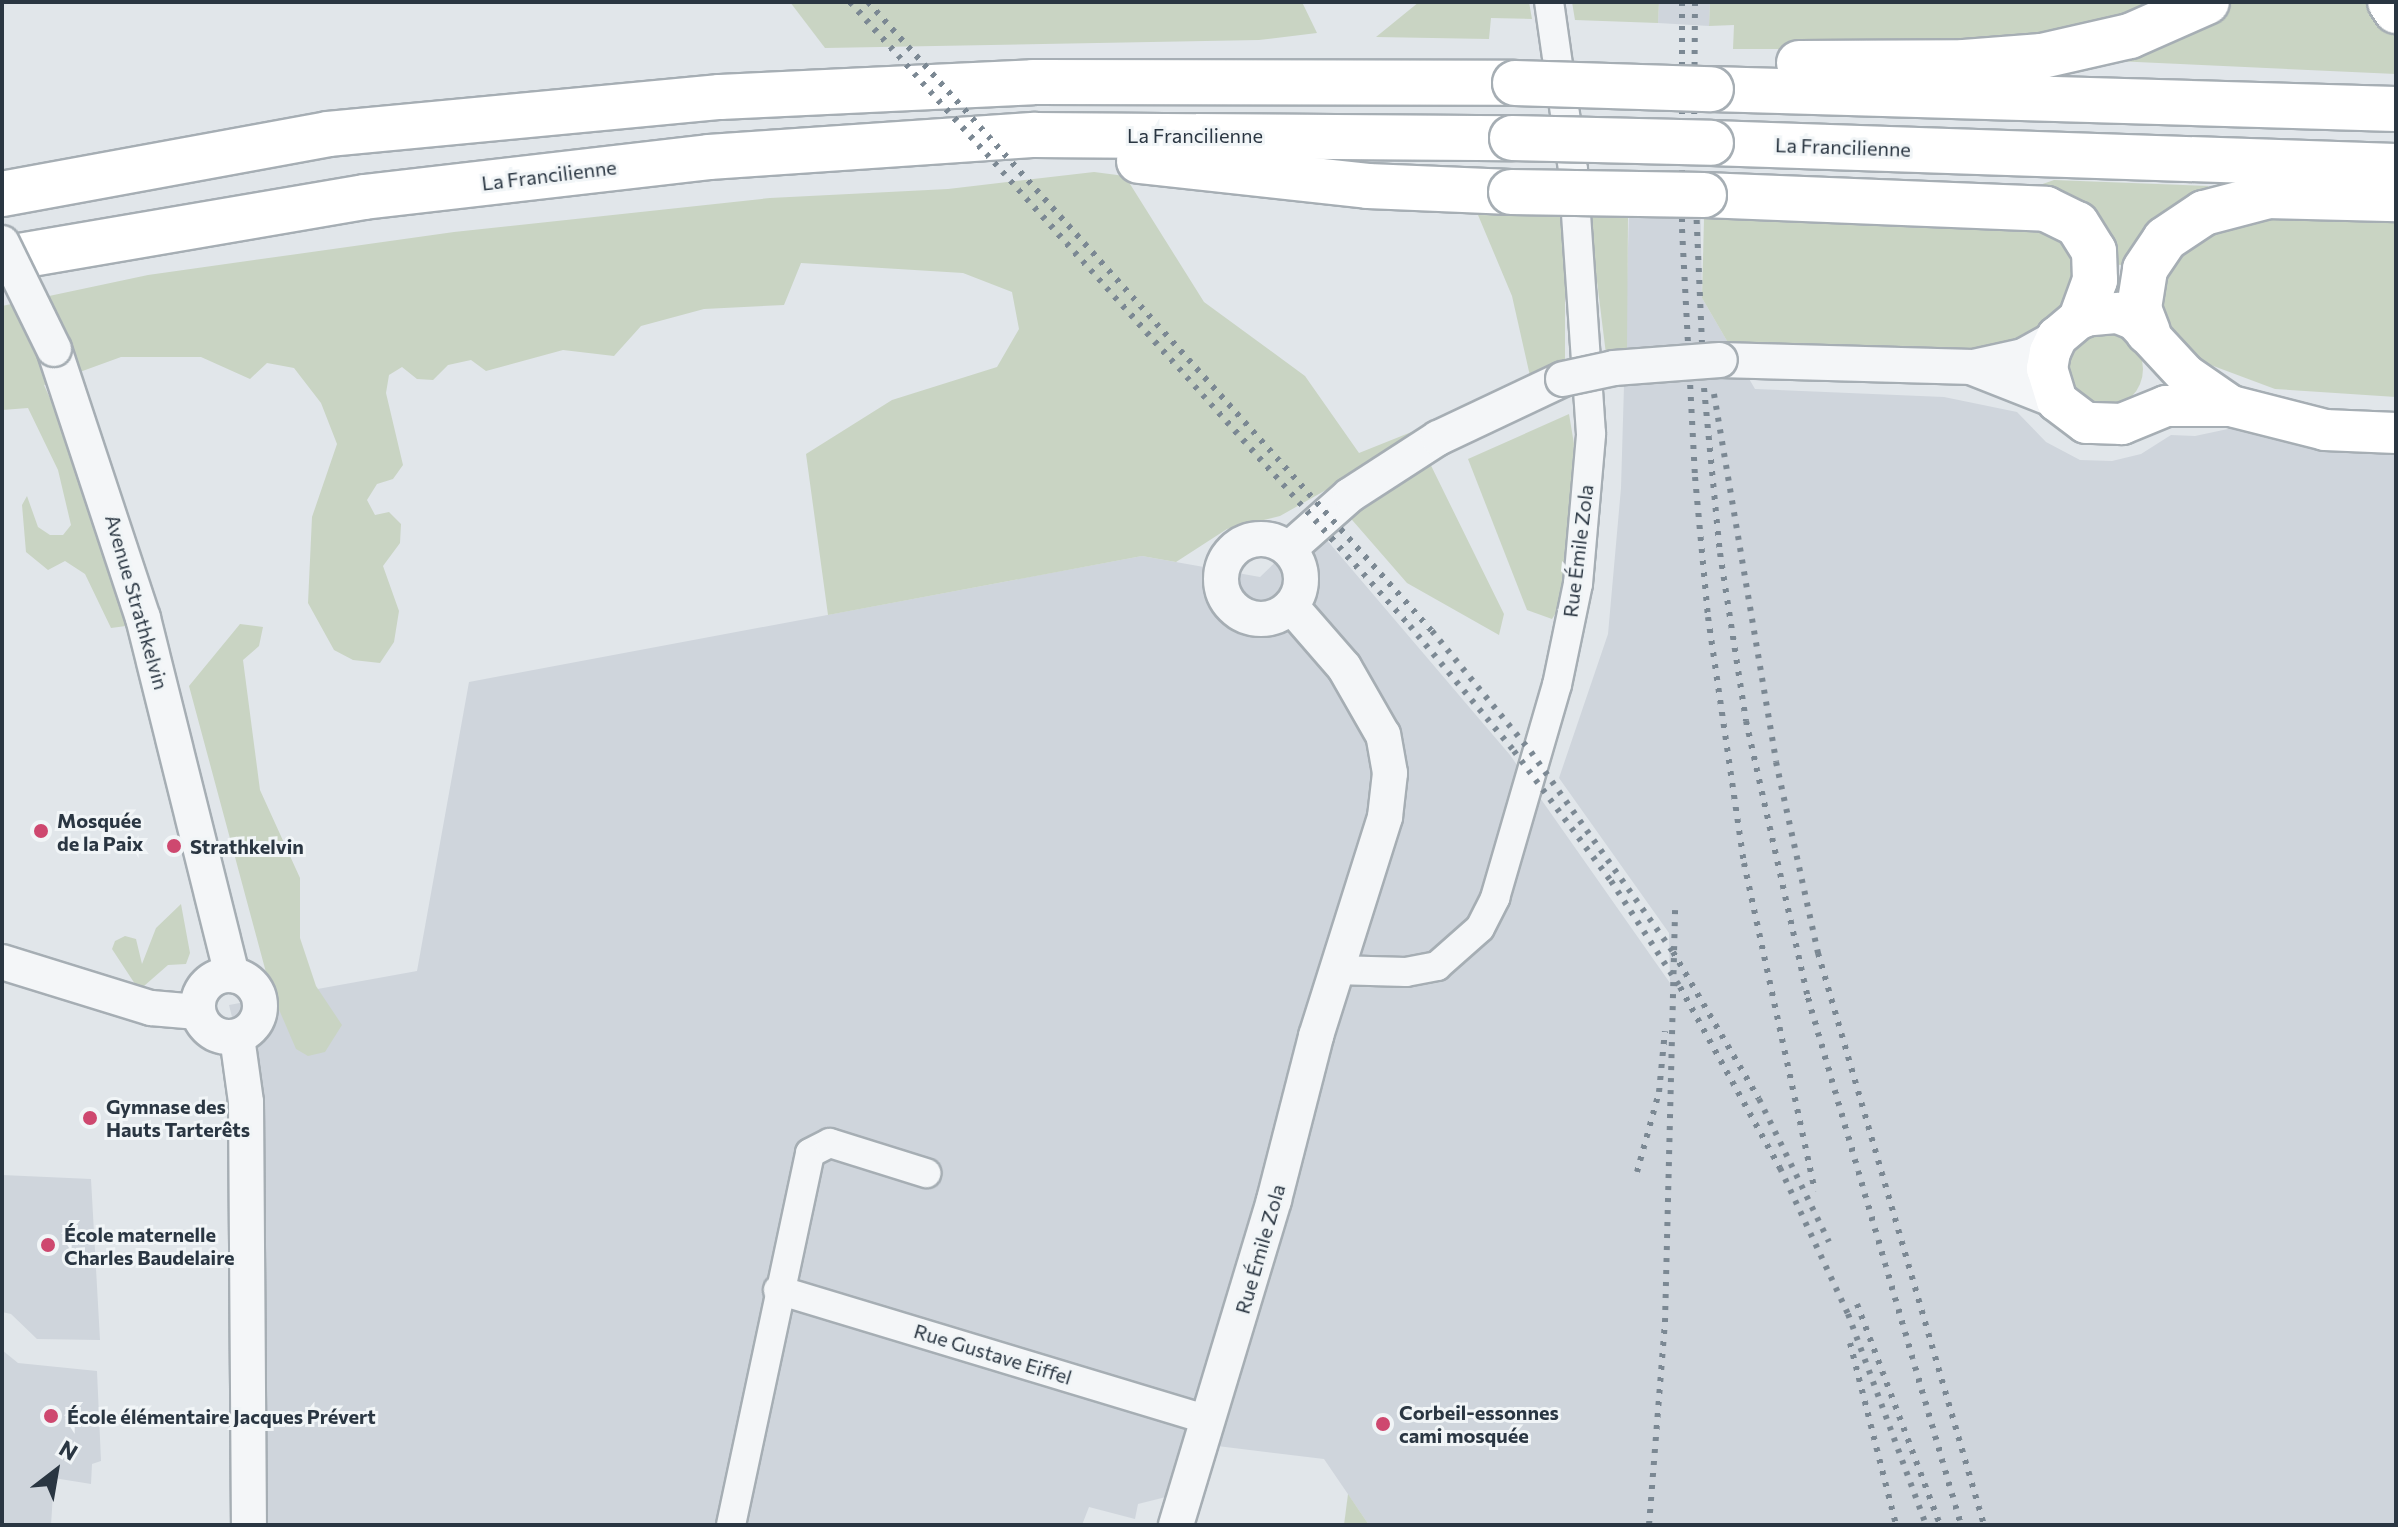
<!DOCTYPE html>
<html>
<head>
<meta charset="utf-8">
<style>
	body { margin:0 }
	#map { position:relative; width:2398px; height:1527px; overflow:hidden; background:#e1e6ea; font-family:Commissioner,sans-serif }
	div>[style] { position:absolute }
	.built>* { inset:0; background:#cfd5dc }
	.green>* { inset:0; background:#c9d4c3 }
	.round { border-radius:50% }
	.roads { filter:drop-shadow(2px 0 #a6aeb4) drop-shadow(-2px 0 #a6aeb4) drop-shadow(0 2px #a6aeb4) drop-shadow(0 -2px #a6aeb4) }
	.minor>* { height:28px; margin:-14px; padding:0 14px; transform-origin:14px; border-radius:14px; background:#f4f6f8 }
	.tertiary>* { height:34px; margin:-17px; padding:0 17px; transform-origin:17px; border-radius:17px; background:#f4f6f8 }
	.tertiary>.ring { margin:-17px; padding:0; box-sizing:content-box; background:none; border:34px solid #f4f6f8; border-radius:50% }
	.secondary>* { height:40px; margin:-20px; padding:0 20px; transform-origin:20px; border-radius:20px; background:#fff }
	.trunk>* { height:44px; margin:-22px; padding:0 22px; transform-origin:22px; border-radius:22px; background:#fff }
	.rail>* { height:6px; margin-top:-3px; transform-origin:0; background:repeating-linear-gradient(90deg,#7b8893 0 4px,transparent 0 12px) }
	.bridges { filter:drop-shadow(2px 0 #a6aeb4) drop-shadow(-2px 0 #a6aeb4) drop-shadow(0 2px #a6aeb4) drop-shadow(0 -2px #a6aeb4) }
	.tertiary-bridge>* { height:34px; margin:-17px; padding:0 17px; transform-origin:17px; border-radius:17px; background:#f4f6f8 }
	.trunk-bridge>* { height:44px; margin:-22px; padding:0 22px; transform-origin:22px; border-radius:22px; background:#fff }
	.dots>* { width:22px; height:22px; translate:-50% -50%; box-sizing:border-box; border:4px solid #f1f5f7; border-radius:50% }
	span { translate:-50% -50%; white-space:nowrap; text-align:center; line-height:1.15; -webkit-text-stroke:6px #f1f5f7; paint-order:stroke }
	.street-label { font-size:20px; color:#2a3642 }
	.poi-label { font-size:20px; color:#2a3642; font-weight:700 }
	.left { translate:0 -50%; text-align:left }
	.frame { position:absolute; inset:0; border:4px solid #2a3642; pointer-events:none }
	.north { position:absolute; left:16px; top:1431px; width:80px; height:80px; -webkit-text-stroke:6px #f1f5f7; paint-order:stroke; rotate:31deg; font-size:22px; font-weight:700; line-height:32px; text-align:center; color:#2a3642 }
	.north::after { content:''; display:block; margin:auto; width:28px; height:36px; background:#2a3642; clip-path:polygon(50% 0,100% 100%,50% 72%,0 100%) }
</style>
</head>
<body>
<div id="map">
	<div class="built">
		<i style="clip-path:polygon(1659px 2px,1710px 2px,1709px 26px,1658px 23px)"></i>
		<i style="clip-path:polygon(1630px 180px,1700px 182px,1702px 298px,1755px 389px,1944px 397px,2017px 412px,2046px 442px,2080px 460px,2112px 461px,2141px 454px,2171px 435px,2195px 436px,2275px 419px,2396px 433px,2396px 1525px,1369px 1525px,1324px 1459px,1185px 1442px,1170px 1496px,1138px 1504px,1135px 1519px,1089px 1507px,1082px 1525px,249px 1525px,237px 1037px,229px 1005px,417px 971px,469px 682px,1142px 556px,1260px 577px,1314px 525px,1510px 755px,1670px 983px,1669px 933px,1559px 778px,1608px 634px,1621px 488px)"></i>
		<i style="clip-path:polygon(2px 1175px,91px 1179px,100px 1340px,37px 1339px,11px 1314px,2px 1312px)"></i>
		<i style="clip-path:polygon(2px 1350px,18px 1363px,97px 1371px,101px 1461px,92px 1464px,91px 1484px,54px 1478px,51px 1525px,2px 1525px)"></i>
	</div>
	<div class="green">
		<i style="clip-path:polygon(790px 2px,1302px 2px,1317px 33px,1259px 40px,825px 48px)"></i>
		<i style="clip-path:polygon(1419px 2px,1529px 2px,1532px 19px,1491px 18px,1489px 39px,1376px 37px)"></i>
		<i style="clip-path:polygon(1572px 2px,1659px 2px,1658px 23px,1575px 20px)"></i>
		<i style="clip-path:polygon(1710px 2px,2178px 2px,1983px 49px,1733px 49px,1734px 25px,1709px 26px)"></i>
		<i style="clip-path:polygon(2230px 2px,2372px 2px,2396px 37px,2396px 74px,2094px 60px,2182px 28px)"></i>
		<i style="clip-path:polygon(1094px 172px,1125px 176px,1204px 302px,1305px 376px,1359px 453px,1414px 431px,1504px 614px,1499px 635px,1407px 583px,1326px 490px,1280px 516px,1227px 529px,1176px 562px,1142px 556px,828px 615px,806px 454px,892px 400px,997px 367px,1019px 329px,1012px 292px,963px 273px,801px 263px,784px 305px,704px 309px,641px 326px,614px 356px,563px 350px,486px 371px,471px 360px,448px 365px,433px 380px,417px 379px,402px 367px,389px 375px,386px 393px,403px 465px,393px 479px,377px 484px,367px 500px,375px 515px,389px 512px,401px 524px,400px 543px,383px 566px,399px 611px,394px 642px,380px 663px,353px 660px,334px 650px,308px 603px,312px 517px,337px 444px,321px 403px,294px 368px,267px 363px,250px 379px,201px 357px,121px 357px,44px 385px,85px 476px,126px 626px,111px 628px,85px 574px,65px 561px,48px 570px,26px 552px,22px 505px,27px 496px,38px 527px,50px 535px,63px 535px,71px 525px,58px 470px,28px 408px,2px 410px,2px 306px,148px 275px,454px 232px,770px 198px,948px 189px)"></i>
		<i style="clip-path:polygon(2054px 180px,2209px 186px,2188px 199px,2134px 266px,2109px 264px,2031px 188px)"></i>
		<i style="clip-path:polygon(1478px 215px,1565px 216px,1565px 360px,1530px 376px,1512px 296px)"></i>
		<i style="clip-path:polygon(1589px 217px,1628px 217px,1627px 351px,1606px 354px)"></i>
		<i style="clip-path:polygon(2233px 217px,2396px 217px,2396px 397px,2275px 389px,2208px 364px,2174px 344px,2157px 311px,2166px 266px,2190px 240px)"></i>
		<i style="clip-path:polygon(1704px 219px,2055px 233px,2081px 266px,2066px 307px,2026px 340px,1977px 350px,1734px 353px,1702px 298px)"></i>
		<i class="round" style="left:2065px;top:330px;width:78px;height:78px"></i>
		<i style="clip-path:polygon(1569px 414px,1574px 444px,1562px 603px,1552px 619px,1527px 610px,1468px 459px)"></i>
		<i style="clip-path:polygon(240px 624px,263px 627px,259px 646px,243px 660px,260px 790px,300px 878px,300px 938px,316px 986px,342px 1025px,325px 1052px,308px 1056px,296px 1049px,271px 991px,189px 686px)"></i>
		<i style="clip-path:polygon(181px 904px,190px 953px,186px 964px,168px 965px,144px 986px,135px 984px,112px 949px,115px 941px,125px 936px,136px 939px,142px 964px,156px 928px)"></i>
		<i style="clip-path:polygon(1348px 1494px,1369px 1525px,1344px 1525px)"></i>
	</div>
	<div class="roads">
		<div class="minor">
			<i style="left:1335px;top:970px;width:71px;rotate:1.6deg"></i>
			<i style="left:1406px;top:972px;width:32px;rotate:-11deg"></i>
			<i style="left:1437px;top:966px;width:57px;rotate:-41.5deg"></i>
			<i style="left:1480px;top:928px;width:34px;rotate:-63deg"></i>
			<i style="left:1495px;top:898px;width:222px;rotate:-73.8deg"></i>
			<i style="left:1557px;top:685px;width:103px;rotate:-78.3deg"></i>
			<i style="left:1578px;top:584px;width:151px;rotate:-85deg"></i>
			<i style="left:1591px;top:434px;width:265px;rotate:-93.9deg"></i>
			<i style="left:1573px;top:170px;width:170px;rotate:-98.1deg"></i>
			<i style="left:778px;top:1290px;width:449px;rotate:16.8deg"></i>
			<i style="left:731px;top:1525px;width:380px;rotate:-78deg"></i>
			<i style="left:810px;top:1153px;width:22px;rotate:-27deg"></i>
			<i style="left:830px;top:1143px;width:101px;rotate:17.4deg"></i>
		</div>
		<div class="tertiary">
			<i style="left:54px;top:349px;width:283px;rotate:71.7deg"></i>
			<i style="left:143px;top:618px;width:368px;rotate:76deg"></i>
			<i style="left:1720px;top:360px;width:253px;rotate:1.6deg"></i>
			<i style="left:1973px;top:367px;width:51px;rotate:-12.4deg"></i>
			<i style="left:2023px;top:356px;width:39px;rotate:-29deg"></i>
			<i style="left:1973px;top:368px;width:90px;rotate:21.4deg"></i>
			<i class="ring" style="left:1221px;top:539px;width:46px;height:46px"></i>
			<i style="left:1289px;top:549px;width:81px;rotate:-41.5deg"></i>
			<i style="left:1350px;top:495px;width:105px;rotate:-32.9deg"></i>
			<i style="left:1438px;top:438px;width:138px;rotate:-25.3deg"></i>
			<i style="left:2px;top:962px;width:156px;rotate:17.2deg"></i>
			<i style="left:151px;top:1008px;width:47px;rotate:4.9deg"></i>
			<i class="ring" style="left:198px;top:975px;width:28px;height:28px"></i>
			<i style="left:237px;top:1037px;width:66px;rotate:82.1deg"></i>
			<i style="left:246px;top:1102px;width:423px;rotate:89.6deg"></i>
			<i style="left:1176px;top:1525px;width:339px;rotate:-73.2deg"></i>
			<i style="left:1274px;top:1200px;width:169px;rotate:-75.6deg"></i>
			<i style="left:1316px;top:1036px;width:230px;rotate:-72.5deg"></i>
			<i style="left:1385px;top:817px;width:44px;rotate:-83.5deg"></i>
			<i style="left:1390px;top:773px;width:39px;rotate:-100deg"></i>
			<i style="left:1383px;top:735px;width:78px;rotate:-119.8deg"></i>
			<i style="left:1344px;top:667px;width:81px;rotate:-131deg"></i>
		</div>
		<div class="secondary">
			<i style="left:2231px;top:406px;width:65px;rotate:180deg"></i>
			<i style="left:2166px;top:406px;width:48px;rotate:157.8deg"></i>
			<i style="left:2122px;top:424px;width:36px;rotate:-178deg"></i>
			<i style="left:2086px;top:423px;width:36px;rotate:-143deg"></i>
			<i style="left:2057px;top:401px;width:34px;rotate:-107deg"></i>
			<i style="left:2047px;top:369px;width:17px;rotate:-80deg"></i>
			<i style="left:2050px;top:352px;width:17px;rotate:-65deg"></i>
			<i style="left:2057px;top:337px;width:33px;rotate:-40deg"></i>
			<i style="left:2082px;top:316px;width:36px;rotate:-5deg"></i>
			<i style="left:2118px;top:313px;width:18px;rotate:22deg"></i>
			<i style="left:2135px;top:320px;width:75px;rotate:47.2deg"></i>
			<i style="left:2186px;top:375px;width:55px;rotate:34.6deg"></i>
			<i style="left:2231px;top:406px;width:97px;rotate:14.3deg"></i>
			<i style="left:2325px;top:430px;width:71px;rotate:2.4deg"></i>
		</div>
		<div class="trunk">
			<i style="left:2390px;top:2px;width:11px;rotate:56deg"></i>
			<i style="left:1799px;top:63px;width:165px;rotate:-0.3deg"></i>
			<i style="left:1964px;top:62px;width:78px;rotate:-4.4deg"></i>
			<i style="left:2042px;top:56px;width:90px;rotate:-12.8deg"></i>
			<i style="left:2130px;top:36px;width:84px;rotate:-23.8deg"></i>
			<i style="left:1711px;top:89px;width:685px;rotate:1.67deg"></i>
			<i style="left:1711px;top:143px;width:685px;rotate:1.92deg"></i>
			<i style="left:1139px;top:161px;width:230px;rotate:6.2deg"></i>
			<i style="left:1368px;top:186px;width:143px;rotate:2.4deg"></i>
			<i style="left:2px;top:194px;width:331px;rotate:-10.4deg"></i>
			<i style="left:328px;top:134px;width:394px;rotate:-5.4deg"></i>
			<i style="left:720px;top:97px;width:313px;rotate:-2.7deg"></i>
			<i style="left:1033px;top:82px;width:482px;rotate:0.1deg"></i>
			<i style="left:1704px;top:195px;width:342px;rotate:2.3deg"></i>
			<i style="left:2046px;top:209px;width:34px;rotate:26deg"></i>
			<i style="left:2077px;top:224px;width:32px;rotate:58deg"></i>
			<i style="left:2094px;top:251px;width:29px;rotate:88deg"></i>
			<i style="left:2095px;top:280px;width:38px;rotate:110deg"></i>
			<i style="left:2px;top:259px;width:367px;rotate:-9.7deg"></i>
			<i style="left:364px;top:197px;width:347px;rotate:-6.6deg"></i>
			<i style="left:709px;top:157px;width:327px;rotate:-3.9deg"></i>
			<i style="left:1035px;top:135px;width:477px;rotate:0.4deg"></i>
			<i style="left:2148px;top:332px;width:26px;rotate:-111deg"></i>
			<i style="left:2139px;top:308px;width:39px;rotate:-81deg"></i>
			<i style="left:2145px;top:269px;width:36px;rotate:-56deg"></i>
			<i style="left:2165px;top:239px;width:47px;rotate:-33.7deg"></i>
			<i style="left:2204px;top:213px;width:67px;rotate:-14.7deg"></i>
			<i style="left:2269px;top:196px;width:127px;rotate:1.4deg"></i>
		</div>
	</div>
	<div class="rail">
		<i style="left:850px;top:2px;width:838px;rotate:48.09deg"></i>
		<i style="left:1410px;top:626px;width:163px;rotate:50.2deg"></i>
		<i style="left:1514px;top:751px;width:162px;rotate:53.3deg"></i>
		<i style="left:1611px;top:881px;width:126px;rotate:56.9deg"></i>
		<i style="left:1680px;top:987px;width:207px;rotate:61.1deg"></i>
		<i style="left:1780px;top:1168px;width:161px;rotate:65deg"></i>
		<i style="left:1848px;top:1314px;width:225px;rotate:69.7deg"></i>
		<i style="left:868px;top:2px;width:845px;rotate:48.12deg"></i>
		<i style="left:1432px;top:631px;width:156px;rotate:50.7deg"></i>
		<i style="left:1531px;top:752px;width:245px;rotate:54.6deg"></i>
		<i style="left:1673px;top:952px;width:170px;rotate:59.7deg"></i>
		<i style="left:1759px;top:1099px;width:159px;rotate:63.9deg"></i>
		<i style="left:1682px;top:2px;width:227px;rotate:90deg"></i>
		<i style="left:1682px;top:229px;width:248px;rotate:87deg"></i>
		<i style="left:1695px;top:477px;width:141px;rotate:84.7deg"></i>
		<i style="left:1708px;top:617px;width:249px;rotate:81.7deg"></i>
		<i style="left:1744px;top:863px;width:336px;rotate:77.8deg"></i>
		<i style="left:1695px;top:2px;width:158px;rotate:90.4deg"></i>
		<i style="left:1694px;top:160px;width:228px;rotate:87.5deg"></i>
		<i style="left:1704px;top:388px;width:166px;rotate:84.5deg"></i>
		<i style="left:1720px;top:553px;width:170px;rotate:81.2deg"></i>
		<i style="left:1746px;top:721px;width:284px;rotate:77.4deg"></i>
		<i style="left:1808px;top:998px;width:549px;rotate:73.81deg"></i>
		<i style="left:1714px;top:394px;width:373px;rotate:80.4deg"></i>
		<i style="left:1776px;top:762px;width:196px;rotate:77.6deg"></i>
		<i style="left:1818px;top:953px;width:596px;rotate:73.82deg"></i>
		<i style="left:1637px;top:1172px;width:83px;rotate:-74.6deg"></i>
		<i style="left:1659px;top:1092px;width:61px;rotate:-84.4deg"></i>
		<i style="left:1857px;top:1304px;width:236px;rotate:69.4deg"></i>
		<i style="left:1850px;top:1343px;width:188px;rotate:75.8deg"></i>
		<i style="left:1649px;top:1525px;width:204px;rotate:-85.5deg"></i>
		<i style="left:1665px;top:1322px;width:419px;rotate:-88.6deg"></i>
	</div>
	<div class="bridges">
		<div class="tertiary-bridge">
			<i style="left:2px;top:243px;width:118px;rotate:63.9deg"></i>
			<i style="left:1563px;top:379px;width:52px;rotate:-12.2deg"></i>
			<i style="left:1614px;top:368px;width:106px;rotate:-4.3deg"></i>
		</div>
		<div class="trunk-bridge">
			<i style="left:1515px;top:83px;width:196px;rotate:1.8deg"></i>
			<i style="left:1512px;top:138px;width:199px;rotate:1.4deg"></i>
			<i style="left:1511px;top:192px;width:193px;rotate:0.9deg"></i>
		</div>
	</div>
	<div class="dots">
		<i style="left:41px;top:831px;background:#ce486f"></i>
		<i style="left:174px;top:846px;background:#ce486f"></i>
		<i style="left:90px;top:1118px;background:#ce486f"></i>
		<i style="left:48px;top:1245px;background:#ce486f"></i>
		<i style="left:51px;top:1416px;background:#ce486f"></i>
		<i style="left:1383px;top:1424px;background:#ce486f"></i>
	</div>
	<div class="street-label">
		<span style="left:1195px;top:135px">La Francilienne</span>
		<span style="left:1843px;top:147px;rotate:2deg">La Francilienne</span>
		<span style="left:549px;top:175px;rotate:-7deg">La Francilienne</span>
		<span style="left:1578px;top:551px;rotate:-83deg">Rue Émile Zola</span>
		<span style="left:137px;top:602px;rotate:74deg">Avenue Strathkelvin</span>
		<span style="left:1260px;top:1249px;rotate:-74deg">Rue Émile Zola</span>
		<span style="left:993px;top:1354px;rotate:17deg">Rue Gustave Eiffel</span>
	</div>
	<div class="poi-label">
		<span class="left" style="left:57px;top:832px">Mosquée<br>de la Paix</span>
		<span class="left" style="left:190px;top:846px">Strathkelvin</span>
		<span class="left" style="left:106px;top:1118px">Gymnase des<br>Hauts Tarterêts</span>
		<span class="left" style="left:64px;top:1246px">École maternelle<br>Charles Baudelaire</span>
		<span class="left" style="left:1399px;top:1424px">Corbeil-essonnes<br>cami mosquée</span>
		<span class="left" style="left:67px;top:1416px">École élémentaire Jacques Prévert</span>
	</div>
	<div class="frame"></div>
	<div class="north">N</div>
</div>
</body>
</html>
